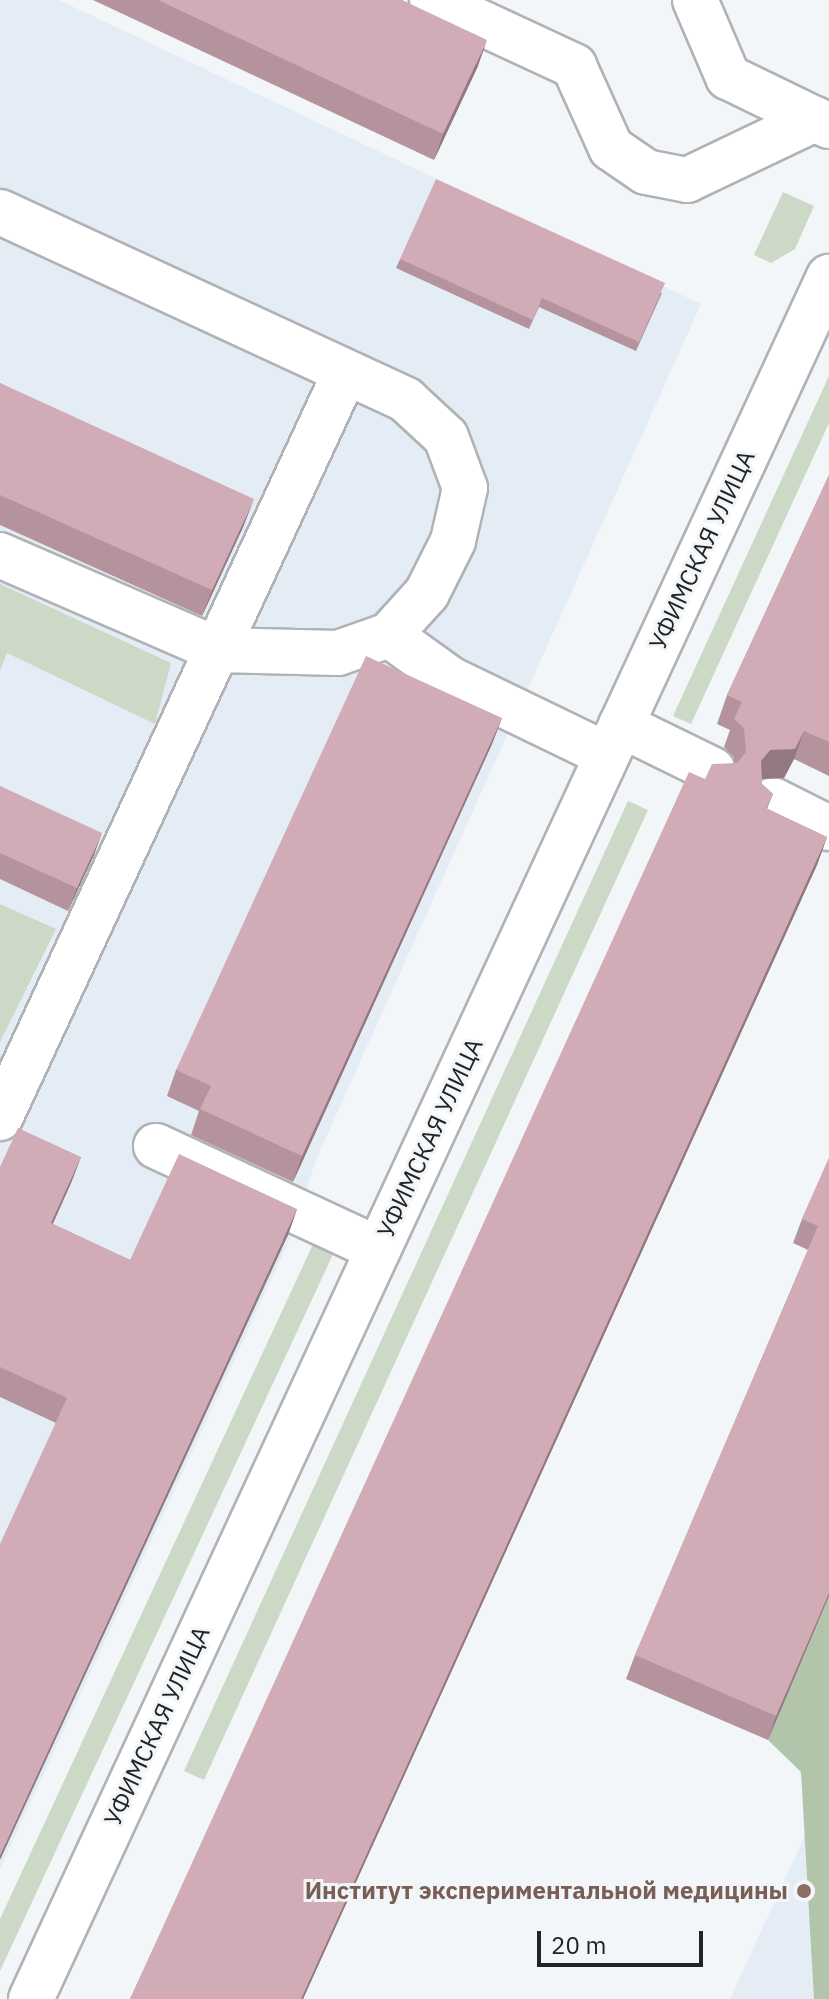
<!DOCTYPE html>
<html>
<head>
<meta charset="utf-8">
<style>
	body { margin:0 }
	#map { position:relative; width:829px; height:1999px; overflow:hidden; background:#f3f6f8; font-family:"IBM Plex Sans",sans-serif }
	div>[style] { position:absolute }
	.built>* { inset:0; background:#e4edf5 }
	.green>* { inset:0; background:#cbd9c6 }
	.forest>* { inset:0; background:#b0c5a9 }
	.roads { filter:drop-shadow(2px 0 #b0b2b5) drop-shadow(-2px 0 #b0b2b5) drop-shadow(0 2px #b0b2b5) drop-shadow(0 -2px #b0b2b5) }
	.minor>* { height:44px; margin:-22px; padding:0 22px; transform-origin:22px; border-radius:22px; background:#fff }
	.wall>* { inset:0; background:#b4939d }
	.shaded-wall>* { inset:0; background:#92787f }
	.building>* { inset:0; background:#d1abb6 }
	.dots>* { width:22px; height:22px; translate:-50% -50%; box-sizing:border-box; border:4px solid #f3f6f8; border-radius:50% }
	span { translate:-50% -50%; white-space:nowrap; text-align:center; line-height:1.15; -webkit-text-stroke:6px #f3f6f8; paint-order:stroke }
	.street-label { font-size:24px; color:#222324 }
	.education-label { font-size:24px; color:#785e54; font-weight:700 }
	.right { translate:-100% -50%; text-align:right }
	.scale { position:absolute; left:537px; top:1931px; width:166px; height:36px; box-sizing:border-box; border:4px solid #222324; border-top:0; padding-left:10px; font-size:24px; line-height:28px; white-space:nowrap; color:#222324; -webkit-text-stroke:6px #f3f6f8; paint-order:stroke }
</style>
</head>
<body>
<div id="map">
	<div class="built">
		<i style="clip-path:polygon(0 0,59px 0,701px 304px,315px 1162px,296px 1226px,0 1869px)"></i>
		<i style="clip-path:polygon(829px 1783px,829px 1999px,730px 1999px)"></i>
	</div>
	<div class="green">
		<i style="clip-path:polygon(783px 192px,814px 206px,795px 249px,771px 263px,754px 255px)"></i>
		<i style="clip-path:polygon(829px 376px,829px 423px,691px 724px,673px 716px)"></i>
		<i style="clip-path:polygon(0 584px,171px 663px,155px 724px,7px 653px,0 671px)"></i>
		<i style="clip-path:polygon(628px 801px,648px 810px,204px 1780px,184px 1771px)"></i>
		<i style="clip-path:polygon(0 904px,56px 929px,0 1042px)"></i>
		<i style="clip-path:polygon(315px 1240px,335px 1250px,0 1971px,0 1919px)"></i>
	</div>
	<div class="forest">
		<i style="clip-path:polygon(829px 1596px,829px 1999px,814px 1999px,801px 1772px,768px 1740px)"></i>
	</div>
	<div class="roads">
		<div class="minor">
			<i style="left:432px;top:0;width:157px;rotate:24.9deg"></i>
			<i style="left:574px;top:66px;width:90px;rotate:65.7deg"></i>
			<i style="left:611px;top:148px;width:42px;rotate:34.4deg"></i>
			<i style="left:646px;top:172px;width:42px;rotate:11deg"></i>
			<i style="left:687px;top:180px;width:142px;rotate:-25.5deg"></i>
			<i style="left:695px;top:0;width:84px;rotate:66.8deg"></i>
			<i style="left:728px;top:77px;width:112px;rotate:25.9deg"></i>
			<i style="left:0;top:212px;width:447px;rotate:24.8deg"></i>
			<i style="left:406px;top:400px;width:54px;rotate:42.8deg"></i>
			<i style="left:446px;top:437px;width:54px;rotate:69.6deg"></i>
			<i style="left:465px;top:488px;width:54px;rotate:102.8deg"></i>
			<i style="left:453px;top:541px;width:58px;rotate:116.6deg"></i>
			<i style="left:427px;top:593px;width:57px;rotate:132.1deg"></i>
			<i style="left:389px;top:635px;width:54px;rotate:160.6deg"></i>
			<i style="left:338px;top:653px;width:120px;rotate:-178.6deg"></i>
			<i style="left:218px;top:650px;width:238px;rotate:-156.5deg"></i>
			<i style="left:389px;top:635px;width:75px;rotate:35.8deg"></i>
			<i style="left:450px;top:679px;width:174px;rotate:25.8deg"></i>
			<i style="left:621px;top:725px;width:102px;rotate:26.1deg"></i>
			<i style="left:773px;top:800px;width:63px;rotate:26.6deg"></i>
			<i style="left:0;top:1118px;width:821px;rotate:-65.15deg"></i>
			<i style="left:156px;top:1146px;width:245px;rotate:24.9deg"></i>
			<i style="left:31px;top:1999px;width:1898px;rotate:-65.14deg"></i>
		</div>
	</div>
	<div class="wall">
		<i style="clip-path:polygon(93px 0,402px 0,478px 66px,434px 160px)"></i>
		<i style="clip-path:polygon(400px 259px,662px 293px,636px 351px,539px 307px,529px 329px,396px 268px)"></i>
		<i style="clip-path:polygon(0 383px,244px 525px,202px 616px,0 525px)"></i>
		<i style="clip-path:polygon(829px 475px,829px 776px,794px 759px,784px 778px,762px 779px,762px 784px,773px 794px,767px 809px,827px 837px,817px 865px,303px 1999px,130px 1999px,705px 779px,734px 763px,734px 757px,724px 747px,730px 730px,717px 724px,727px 695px)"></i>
		<i style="clip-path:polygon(502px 718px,492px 744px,293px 1182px,191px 1135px,199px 1111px,167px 1096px,176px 1070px)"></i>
		<i style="clip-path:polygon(0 786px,94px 855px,68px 911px,0 879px)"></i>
		<i style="clip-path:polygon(81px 1157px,71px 1183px,53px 1224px,130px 1260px,297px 1209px,288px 1235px,56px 1423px,0 1397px,0 1167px)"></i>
		<i style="clip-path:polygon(829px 1158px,829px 1596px,768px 1740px,626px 1679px,635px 1655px,808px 1250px,793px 1243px,802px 1219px)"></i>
	</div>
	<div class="shaded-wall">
		<i style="clip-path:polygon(487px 40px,478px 66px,434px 160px,443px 134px)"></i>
		<i style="clip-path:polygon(254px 499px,244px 525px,202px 616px,212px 590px)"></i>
		<i style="clip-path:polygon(502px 718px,492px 744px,293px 1182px,302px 1156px)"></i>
		<i style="clip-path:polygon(804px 731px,794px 759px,784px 778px,760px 779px,761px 761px,770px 750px)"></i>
		<i style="clip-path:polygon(102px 833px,94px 855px,68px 911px,77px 888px)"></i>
		<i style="clip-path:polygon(827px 837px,817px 865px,303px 1999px,301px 1999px)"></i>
		<i style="clip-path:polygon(81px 1157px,71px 1183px,41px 1249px,51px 1223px)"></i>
		<i style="clip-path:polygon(297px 1209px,288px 1235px,0 1860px,0 1855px)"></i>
		<i style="clip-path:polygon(829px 1593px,829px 1596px,768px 1740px,776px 1716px)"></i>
	</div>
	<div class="building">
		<i style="clip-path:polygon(158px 0,402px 0,487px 40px,443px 134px)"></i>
		<i style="clip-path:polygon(436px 179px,665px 283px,639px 342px,542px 298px,533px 320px,400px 259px)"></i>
		<i style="clip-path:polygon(0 383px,254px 499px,212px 590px,0 495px)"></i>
		<i style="clip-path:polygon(829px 475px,829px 742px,804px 731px,795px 749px,770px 750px,761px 761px,762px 784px,773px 794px,766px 808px,827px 837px,301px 1999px,130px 1999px,689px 772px,705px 779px,712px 764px,737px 763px,746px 752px,744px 728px,734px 719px,742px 702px,727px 695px)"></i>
		<i style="clip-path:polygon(366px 656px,502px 718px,302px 1156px,200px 1109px,211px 1086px,176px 1070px)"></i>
		<i style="clip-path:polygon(0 786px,102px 833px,77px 888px,0 853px)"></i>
		<i style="clip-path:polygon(18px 1128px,81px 1157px,51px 1223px,130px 1260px,179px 1154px,297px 1209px,0 1855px,0 1544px,67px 1398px,0 1367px,0 1167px)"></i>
		<i style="clip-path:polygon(829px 1158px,829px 1593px,776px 1716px,635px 1655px,818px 1226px,802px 1219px)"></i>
	</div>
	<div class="dots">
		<i style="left:804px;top:1891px;background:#8d6e63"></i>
	</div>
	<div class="street-label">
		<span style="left:702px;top:550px;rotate:-65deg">УФИМСКАЯ УЛИЦА</span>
		<span style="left:430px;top:1138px;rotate:-65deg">УФИМСКАЯ УЛИЦА</span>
		<span style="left:157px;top:1726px;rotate:-65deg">УФИМСКАЯ УЛИЦА</span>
	</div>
	<div class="education-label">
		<span class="right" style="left:788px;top:1891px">Институт экспериментальной медицины</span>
	</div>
	<div class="scale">20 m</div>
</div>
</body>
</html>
